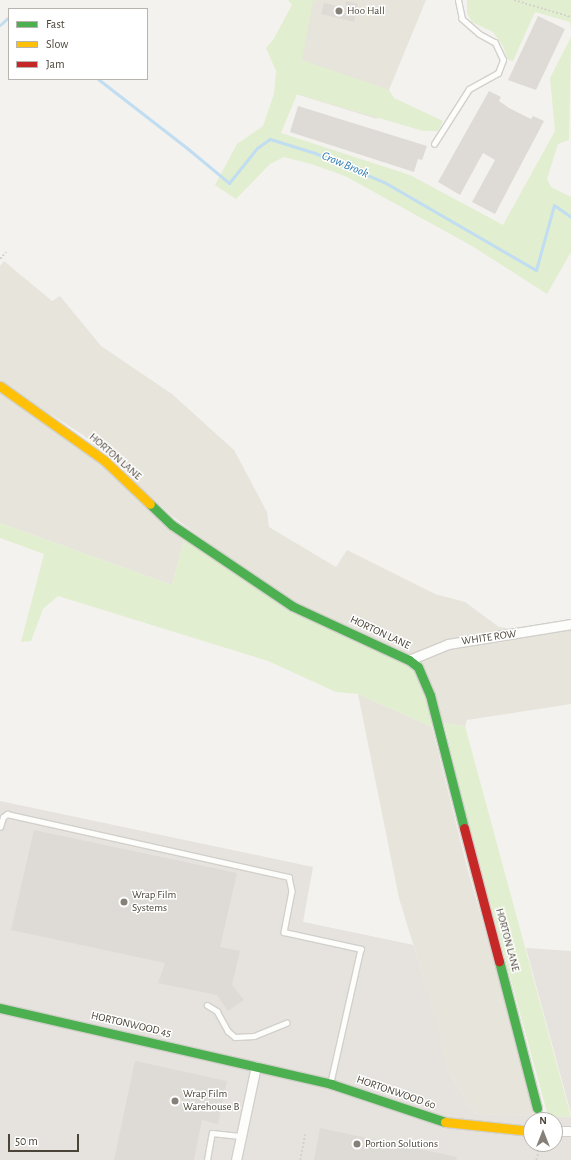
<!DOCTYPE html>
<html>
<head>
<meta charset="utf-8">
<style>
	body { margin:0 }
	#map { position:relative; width:571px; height:1160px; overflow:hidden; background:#f4f2ee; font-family:"Alegreya Sans",sans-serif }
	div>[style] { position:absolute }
	.residential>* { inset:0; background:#e7e4dc }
	.industrial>* { inset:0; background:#e6e2de }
	.green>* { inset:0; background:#e1eecf }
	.parking>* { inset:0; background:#e6e3df }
	.stream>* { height:3px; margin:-1.5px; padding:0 1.5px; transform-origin:1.5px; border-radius:1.5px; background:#c0ddf1 }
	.building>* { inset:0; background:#dedbd6 }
	.path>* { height:1.5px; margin-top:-0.75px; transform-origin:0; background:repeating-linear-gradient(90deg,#d3d2cc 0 2px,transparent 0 4px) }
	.roads { filter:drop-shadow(1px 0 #d2d0cb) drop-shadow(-1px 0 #d2d0cb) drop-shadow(0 1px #d2d0cb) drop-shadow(0 -1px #d2d0cb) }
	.lane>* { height:4.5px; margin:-2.25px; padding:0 2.25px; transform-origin:2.25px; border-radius:2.25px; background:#fdfdfc }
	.street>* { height:9px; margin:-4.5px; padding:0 4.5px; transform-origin:4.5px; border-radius:4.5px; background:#fdfdfc }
	.fast>* { height:9px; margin:-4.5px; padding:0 4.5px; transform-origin:4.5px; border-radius:4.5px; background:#4caf50 }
	.slow>* { height:9px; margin:-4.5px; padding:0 4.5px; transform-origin:4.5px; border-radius:4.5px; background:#ffc107 }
	.jam>* { height:9px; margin:-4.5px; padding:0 4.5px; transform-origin:4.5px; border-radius:4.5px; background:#c62828 }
	.dots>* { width:11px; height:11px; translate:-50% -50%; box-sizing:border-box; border:2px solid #fff; border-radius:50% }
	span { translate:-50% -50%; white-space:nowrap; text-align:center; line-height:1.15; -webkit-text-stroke:3px #fff; paint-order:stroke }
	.poi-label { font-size:11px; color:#4b4439 }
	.left { translate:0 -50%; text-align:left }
	.street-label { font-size:11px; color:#4b4439 }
	.water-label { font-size:12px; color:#2e7ab2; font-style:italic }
	.legend { position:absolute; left:8px; top:8px; width:140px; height:72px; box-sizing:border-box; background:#fff; border:1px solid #b7b4b0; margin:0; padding:5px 7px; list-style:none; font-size:12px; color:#4b4439 }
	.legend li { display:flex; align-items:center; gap:8px; height:20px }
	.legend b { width:20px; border:1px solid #b7b4b0 }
	.north { position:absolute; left:523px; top:1112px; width:40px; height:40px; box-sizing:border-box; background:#fff; border:1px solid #b7b4b0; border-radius:50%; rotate:0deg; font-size:11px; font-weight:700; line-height:16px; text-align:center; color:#4b4439 }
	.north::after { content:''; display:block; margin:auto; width:14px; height:18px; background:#868178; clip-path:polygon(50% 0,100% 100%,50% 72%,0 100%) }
	.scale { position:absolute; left:8px; top:1134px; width:71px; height:18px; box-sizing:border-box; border:2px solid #4b4439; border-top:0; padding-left:5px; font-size:12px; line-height:14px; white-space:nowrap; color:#4b4439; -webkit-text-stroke:3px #fff; paint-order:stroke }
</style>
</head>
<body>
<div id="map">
	<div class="residential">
		<i style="clip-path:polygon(310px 0,426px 0,377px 119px,283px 90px)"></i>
		<i style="clip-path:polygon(evenodd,4px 261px,52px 301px,60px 296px,101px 346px,172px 394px,234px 450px,267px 512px,269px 527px,336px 567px,347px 550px,435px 594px,465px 602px,499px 627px,513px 629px,571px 620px,571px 704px,467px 720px,465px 726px,437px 722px,292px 606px,184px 540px,172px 585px,0 523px,0 266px,4px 261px,47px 412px,83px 435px,171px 515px,212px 546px,172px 525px,47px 412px)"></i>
		<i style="clip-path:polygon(358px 694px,432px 727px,467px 867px,529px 1084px,534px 1116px,477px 1114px,469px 1106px,447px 1069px,437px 1023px,399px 898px)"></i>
	</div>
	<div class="industrial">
		<i style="clip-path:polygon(evenodd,0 801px,313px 867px,303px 922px,413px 945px,437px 1023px,447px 1069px,469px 1106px,477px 1114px,571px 1117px,571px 1160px,0 1160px,0 801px,531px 1120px,555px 1120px,555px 1144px,531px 1144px,531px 1120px)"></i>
		<i style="clip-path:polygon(526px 948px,571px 951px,571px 1114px)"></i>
	</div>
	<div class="green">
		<i style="clip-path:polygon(288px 0,320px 0,313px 1px,302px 60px,389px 90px,394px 98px,443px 121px,438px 131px,423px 131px,297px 94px,281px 133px,410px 175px,503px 225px,555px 131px,550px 78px,571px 37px,569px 140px,558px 144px,547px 179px,551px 187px,571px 197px,571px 252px,547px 294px,472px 246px,345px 176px,311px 164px,284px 157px,270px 164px,236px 199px,215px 185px,237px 144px,263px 126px,274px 94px,276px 71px,266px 48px,273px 40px,292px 5px)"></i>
		<i style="clip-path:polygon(467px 0,571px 0,571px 29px,570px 22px,535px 12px,513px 61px,508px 60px,503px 46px,493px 32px,472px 22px,467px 13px)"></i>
		<i style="clip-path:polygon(0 523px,172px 585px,184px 540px,412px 668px,422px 683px,432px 727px,358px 694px,336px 692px,268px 661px,58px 596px,43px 609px,31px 641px,21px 642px,44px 554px,0 538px)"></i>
		<i style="clip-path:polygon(444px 723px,465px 726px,571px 1117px,548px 1116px,467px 819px)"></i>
	</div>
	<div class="parking">
		<i style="clip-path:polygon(303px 922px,413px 945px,437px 1023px,447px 1069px,286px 1030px,286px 1001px,281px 985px,272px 979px,269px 952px,277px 924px)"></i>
		<i style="clip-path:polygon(276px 1086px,283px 1088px,282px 1094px,290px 1096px,287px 1111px,301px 1114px,297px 1132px,304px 1133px,299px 1160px,253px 1160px,267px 1092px,275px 1093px)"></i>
		<i style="clip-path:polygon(218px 1144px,226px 1146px,222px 1160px,214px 1160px)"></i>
	</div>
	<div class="stream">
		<i style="left:0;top:25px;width:12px;rotate:-42deg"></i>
		<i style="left:98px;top:79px;width:113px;rotate:37.8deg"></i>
		<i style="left:187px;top:148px;width:55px;rotate:39.8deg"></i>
		<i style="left:229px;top:183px;width:45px;rotate:-51.3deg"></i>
		<i style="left:257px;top:148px;width:16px;rotate:-35deg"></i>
		<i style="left:270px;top:139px;width:47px;rotate:17.3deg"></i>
		<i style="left:315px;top:153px;width:75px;rotate:22.8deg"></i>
		<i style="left:384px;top:182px;width:176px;rotate:30.1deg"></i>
		<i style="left:536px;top:270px;width:67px;rotate:-74.5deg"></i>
		<i style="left:554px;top:205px;width:21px;rotate:35deg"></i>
	</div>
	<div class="building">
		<i style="clip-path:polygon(346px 1px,358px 4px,354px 22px,321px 14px,324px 3px,345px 8px)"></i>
		<i style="clip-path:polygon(538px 16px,565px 29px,536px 90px,508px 80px)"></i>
		<i style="clip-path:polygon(489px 91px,501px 97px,499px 101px,509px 108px,531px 119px,533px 116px,544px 121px,495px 214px,472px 202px,495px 160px,483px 153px,460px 195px,438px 182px)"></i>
		<i style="clip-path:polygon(298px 106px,427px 146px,422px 160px,418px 159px,414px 172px,290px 132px)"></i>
		<i style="clip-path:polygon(34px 830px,237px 873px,220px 947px,240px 951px,232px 985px,244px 1000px,228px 1011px,217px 995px,158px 983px,165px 963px,11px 930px)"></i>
		<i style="clip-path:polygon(135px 1061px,227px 1081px,218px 1124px,202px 1120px,194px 1160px,114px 1160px)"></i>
		<i style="clip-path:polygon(320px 1128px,457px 1157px,456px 1160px,314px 1160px)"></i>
	</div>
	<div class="path">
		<i style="left:514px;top:0;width:59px;rotate:16.6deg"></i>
		<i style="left:0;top:259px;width:9px;rotate:-49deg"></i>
		<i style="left:300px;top:1160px;width:26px;rotate:-79deg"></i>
		<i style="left:536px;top:1160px;width:17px;rotate:-73deg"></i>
	</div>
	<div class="roads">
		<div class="lane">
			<i style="left:434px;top:144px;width:65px;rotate:-57.5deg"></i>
			<i style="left:469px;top:89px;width:33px;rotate:-29deg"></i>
			<i style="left:498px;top:73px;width:14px;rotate:-69deg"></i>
			<i style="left:503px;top:60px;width:19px;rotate:-115deg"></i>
			<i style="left:495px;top:43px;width:18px;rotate:-151deg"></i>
			<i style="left:479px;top:34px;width:23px;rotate:-139deg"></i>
			<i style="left:462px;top:19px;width:19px;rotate:-102deg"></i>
			<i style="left:0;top:827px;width:10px;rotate:-73deg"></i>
			<i style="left:3px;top:817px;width:5px;rotate:-37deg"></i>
			<i style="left:7px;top:814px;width:289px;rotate:12.6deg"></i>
			<i style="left:289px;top:877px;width:14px;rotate:78deg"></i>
			<i style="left:292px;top:891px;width:42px;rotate:101deg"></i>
			<i style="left:284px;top:932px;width:79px;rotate:12.4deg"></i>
			<i style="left:361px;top:949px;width:136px;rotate:102.7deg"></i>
			<i style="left:207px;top:1005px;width:12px;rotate:31deg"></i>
			<i style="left:217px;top:1011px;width:23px;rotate:61deg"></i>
			<i style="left:228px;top:1031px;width:9px;rotate:41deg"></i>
			<i style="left:235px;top:1037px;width:19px;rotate:-3deg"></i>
			<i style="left:254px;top:1036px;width:35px;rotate:-22deg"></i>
			<i style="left:207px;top:1160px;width:27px;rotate:-80deg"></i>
			<i style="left:212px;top:1133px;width:30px;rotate:6deg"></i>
		</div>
		<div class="street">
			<i style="left:409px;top:660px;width:42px;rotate:-22.3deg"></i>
			<i style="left:448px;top:644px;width:125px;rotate:-9.2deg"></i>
			<i style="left:555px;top:1131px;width:16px"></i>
			<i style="left:236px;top:1160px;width:96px;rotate:-78deg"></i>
		</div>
		<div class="fast">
			<i style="left:150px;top:504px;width:30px;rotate:44deg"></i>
			<i style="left:172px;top:525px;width:145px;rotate:34deg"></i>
			<i style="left:292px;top:606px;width:129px;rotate:24.8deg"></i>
			<i style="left:409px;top:660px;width:11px;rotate:38deg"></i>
			<i style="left:418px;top:667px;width:30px;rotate:67deg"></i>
			<i style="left:430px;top:695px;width:137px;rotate:75.7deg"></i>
			<i style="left:499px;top:961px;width:152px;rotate:75.5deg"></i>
			<i style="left:0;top:1008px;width:340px;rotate:12.9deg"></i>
			<i style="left:331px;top:1084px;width:120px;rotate:18.4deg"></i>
		</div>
		<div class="slow">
			<i style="left:0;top:386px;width:129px;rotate:35.5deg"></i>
			<i style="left:105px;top:461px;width:62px;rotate:43.7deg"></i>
			<i style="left:445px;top:1122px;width:86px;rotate:6deg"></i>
		</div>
		<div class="jam">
			<i style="left:464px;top:828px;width:138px;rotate:75.3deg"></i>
		</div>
	</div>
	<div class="dots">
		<i style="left:339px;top:11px;background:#868178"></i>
		<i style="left:124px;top:902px;background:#868178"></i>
		<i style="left:175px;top:1101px;background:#868178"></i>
		<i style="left:357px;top:1144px;background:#868178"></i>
	</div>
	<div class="poi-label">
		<span class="left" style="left:347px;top:11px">Hoo Hall</span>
		<span class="left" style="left:132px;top:902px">Wrap Film<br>Systems</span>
		<span class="left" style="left:183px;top:1101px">Wrap Film<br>Warehouse B</span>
		<span class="left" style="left:365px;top:1144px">Portion Solutions</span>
	</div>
	<div class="street-label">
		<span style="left:115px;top:457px;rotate:41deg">HORTON LANE</span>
		<span style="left:380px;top:633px;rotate:25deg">HORTON LANE</span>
		<span style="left:489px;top:638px;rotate:-8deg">WHITE ROW</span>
		<span style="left:507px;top:940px;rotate:75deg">HORTON LANE</span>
		<span style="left:131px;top:1025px;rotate:13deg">HORTONWOOD 45</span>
		<span style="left:396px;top:1093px;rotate:19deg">HORTONWOOD 60</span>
	</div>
	<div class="water-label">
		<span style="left:345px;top:165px;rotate:23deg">Crow Brook</span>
	</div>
	<ul class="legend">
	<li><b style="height:5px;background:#4caf50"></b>Fast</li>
	<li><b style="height:5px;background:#ffc107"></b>Slow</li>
	<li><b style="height:5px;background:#c62828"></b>Jam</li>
	</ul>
	<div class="north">N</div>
	<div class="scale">50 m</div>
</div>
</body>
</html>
